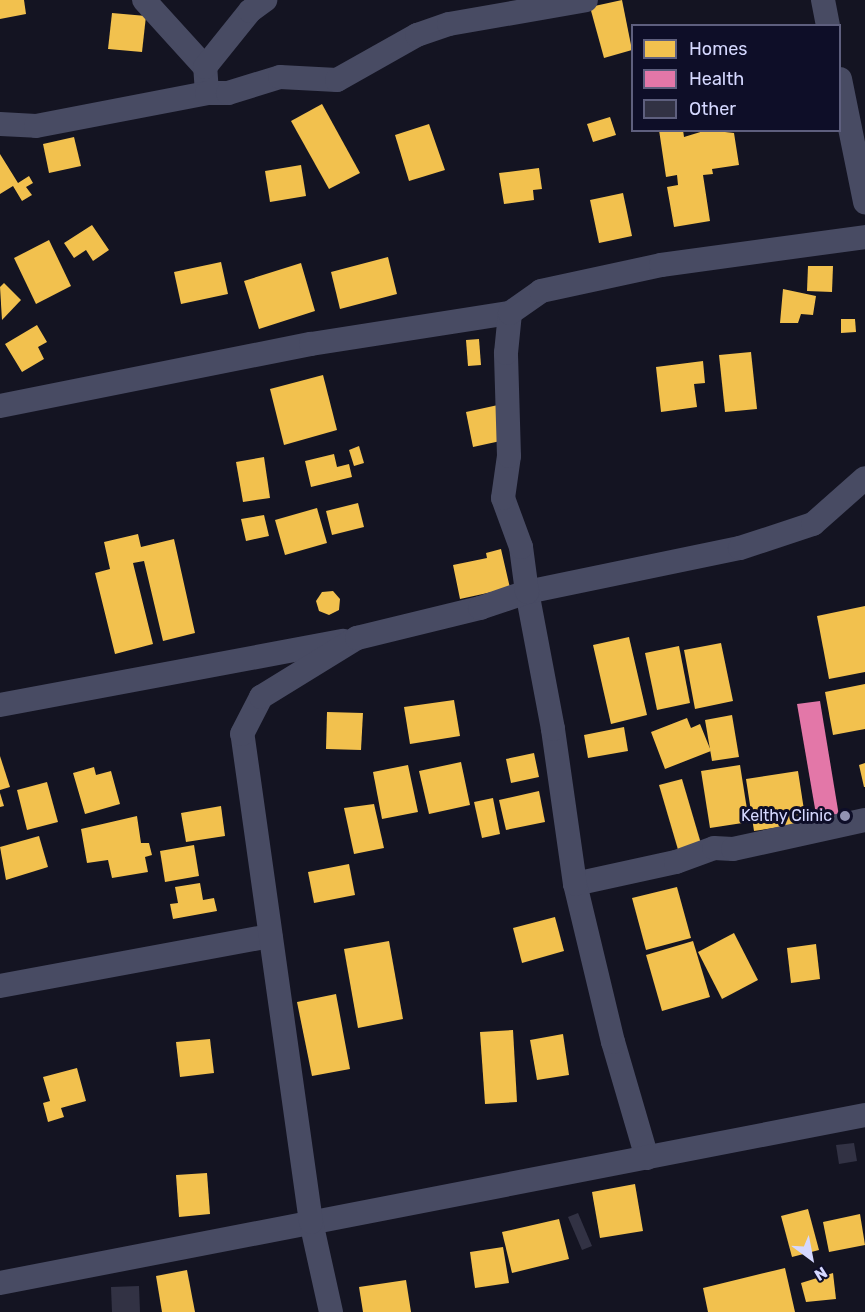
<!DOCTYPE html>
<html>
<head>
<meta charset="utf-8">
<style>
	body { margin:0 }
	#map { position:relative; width:865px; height:1312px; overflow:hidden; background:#141422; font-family:Rubik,sans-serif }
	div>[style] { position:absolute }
	.homes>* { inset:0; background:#f2c14e }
	.health>* { inset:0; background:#e377a8 }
	.building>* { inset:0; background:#323244 }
	.minor>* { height:24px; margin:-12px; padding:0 12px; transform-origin:12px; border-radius:12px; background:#484b63 }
	.dots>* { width:16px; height:16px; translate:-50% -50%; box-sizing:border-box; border:3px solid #0e0e28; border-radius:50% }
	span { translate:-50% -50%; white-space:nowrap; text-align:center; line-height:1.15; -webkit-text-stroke:6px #0e0e28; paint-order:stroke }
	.poi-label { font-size:16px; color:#d5d8ff }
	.right { translate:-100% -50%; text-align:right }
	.legend { position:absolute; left:631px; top:24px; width:210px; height:108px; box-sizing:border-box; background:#0e0e28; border:2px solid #5e5f7e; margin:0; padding:8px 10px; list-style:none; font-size:18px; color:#d5d8ff }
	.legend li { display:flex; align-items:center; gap:12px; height:30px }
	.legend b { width:30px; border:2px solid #5e5f7e }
	.north { position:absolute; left:781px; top:1228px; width:60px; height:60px; -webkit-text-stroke:4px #0e0e28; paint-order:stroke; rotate:148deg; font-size:16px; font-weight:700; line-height:24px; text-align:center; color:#d5d8ff }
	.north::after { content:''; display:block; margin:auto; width:21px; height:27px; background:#d5d8ff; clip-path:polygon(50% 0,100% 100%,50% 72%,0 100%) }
</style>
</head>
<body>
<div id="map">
	<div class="homes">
		<i style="clip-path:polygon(0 0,24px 0,26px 14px,0 19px)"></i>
		<i style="clip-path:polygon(622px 0,632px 50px,604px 58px,590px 7px)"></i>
		<i style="clip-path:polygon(112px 13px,146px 16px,142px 52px,108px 49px)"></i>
		<i style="clip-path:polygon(322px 104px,360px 173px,329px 189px,291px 121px)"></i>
		<i style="clip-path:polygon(610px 117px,616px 135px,593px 142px,587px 124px)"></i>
		<i style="clip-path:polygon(429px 124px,445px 170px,409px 181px,395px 135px)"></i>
		<i style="clip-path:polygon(659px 130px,683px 130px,684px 137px,707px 130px,734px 133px,739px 165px,712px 169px,713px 174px,703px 175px,710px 221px,674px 227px,667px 187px,678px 185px,677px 175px,666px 177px)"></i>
		<i style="clip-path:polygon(74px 137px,81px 166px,49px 173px,43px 144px)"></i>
		<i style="clip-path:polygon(0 154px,18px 183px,29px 176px,33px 183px,26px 187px,32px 195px,22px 201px,13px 186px,0 194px)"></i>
		<i style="clip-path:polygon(301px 165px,306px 196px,270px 202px,265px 171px)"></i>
		<i style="clip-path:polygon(539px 168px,542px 189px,533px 190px,534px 200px,504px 204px,499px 173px)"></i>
		<i style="clip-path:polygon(623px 193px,632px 236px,599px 243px,590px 200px)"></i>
		<i style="clip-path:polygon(92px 225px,109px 250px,93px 261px,86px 250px,74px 258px,64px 243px)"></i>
		<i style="clip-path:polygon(49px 240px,71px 286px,36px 304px,14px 258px)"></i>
		<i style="clip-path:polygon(388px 257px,397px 294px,340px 309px,331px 272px)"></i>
		<i style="clip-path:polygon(221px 262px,228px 294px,181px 304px,174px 272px)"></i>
		<i style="clip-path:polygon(301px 263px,315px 311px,259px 329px,244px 281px)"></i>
		<i style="clip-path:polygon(808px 266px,833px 266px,832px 292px,807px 291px)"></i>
		<i style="clip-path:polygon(4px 283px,21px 300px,2px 320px,0 287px)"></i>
		<i style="clip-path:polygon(783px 289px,816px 296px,813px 315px,801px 314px,798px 323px,780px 323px)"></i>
		<i style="clip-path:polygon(841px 319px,855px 319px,856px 332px,841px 333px)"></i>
		<i style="clip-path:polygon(37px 325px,47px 342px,38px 347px,44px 359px,22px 372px,5px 344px)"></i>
		<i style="clip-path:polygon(479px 339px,481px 365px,468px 366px,466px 340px)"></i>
		<i style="clip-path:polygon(751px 352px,757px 409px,725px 412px,719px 355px)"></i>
		<i style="clip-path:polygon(703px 361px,705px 383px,694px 384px,697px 407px,661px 412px,656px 367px)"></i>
		<i style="clip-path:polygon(323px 375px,337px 430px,284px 445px,270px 389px)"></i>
		<i style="clip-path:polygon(498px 405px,505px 440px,473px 447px,466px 412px)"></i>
		<i style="clip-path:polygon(359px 446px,364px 463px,354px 466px,349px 450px)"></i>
		<i style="clip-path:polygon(334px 454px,337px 467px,349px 464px,352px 477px,311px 487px,305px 461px)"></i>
		<i style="clip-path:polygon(264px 457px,270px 498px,243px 502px,236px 462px)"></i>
		<i style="clip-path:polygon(358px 503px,364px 527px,332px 535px,326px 511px)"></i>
		<i style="clip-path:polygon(317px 508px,327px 543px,285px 555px,275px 520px)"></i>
		<i style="clip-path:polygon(264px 515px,269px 536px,246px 541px,241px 519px)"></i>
		<i style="clip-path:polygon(138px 534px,141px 547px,174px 539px,195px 633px,163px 641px,144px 561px,133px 563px,153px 644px,115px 654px,95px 573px,110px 569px,104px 542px)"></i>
		<i style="clip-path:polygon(501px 549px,510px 588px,460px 599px,453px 565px,487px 558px,486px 553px)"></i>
		<i style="clip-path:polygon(333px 591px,340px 599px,339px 610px,329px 615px,319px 611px,316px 601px,322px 592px)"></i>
		<i style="clip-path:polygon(865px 606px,865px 672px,829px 679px,817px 616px)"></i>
		<i style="clip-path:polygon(629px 637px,647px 715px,611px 724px,593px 645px)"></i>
		<i style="clip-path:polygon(721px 643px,733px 701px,695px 709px,684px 650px)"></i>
		<i style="clip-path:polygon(679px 646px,690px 703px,657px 710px,645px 653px)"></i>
		<i style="clip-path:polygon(865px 684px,865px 729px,833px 735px,825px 692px)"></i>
		<i style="clip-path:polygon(454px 700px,460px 736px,410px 744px,404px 707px)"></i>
		<i style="clip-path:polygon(327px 712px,363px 713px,361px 750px,326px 749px)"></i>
		<i style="clip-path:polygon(732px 715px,739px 757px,712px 761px,705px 720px)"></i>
		<i style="clip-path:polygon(687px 718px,691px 728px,700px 724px,711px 751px,665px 769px,651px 732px)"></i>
		<i style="clip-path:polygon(624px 727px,628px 751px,588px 758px,584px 735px)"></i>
		<i style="clip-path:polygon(534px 753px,539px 777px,511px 783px,506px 759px)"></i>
		<i style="clip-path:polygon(0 756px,10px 787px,0 790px)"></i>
		<i style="clip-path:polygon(461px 762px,470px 805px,429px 814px,419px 771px)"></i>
		<i style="clip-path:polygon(865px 763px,865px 787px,864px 787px,859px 765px)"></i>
		<i style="clip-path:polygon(408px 765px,418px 812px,382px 819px,373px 772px)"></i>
		<i style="clip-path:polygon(740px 765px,749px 822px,710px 828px,701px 771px)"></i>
		<i style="clip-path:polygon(94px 767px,96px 775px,111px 771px,120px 804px,85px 814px,73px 773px)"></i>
		<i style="clip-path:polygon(798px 771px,806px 823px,754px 831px,746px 779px)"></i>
		<i style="clip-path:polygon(682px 779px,702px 847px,679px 853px,659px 785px)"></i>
		<i style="clip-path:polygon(47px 782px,58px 822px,27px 830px,17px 790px)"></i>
		<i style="clip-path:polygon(539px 791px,545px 822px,506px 830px,499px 800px)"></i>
		<i style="clip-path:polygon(0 793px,4px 806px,0 807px)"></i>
		<i style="clip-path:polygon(493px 798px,500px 834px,482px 838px,474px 802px)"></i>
		<i style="clip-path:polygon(374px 804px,384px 848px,354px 854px,344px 808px)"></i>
		<i style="clip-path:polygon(221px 806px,225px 836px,186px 842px,181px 813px)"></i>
		<i style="clip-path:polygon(137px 816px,141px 843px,149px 843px,152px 855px,145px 857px,148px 872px,112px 878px,108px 860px,87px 863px,81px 829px)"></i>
		<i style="clip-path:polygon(39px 836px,48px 867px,6px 880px,0 847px)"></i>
		<i style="clip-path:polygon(194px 845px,199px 876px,165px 882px,160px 851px)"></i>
		<i style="clip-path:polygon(349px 864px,355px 895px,314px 903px,308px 872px)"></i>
		<i style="clip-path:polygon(200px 883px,203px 900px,214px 898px,217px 911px,173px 919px,170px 904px,178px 903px,175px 887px)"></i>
		<i style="clip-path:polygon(677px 887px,691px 938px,646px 950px,632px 898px)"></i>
		<i style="clip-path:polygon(555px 917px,564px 951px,522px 963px,513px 928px)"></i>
		<i style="clip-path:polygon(734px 933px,758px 980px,722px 999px,698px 952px)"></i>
		<i style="clip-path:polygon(389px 941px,403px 1019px,358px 1028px,344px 949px)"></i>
		<i style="clip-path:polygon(693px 941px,710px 997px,662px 1011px,646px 955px)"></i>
		<i style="clip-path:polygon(816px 944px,820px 979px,791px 983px,787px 948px)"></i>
		<i style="clip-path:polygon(336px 994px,350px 1069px,312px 1076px,297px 1002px)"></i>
		<i style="clip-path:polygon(513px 1030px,517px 1102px,485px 1104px,480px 1032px)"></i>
		<i style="clip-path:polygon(563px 1034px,569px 1075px,537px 1080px,530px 1040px)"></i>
		<i style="clip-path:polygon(210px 1039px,214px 1073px,180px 1077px,176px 1042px)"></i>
		<i style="clip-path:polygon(77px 1068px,86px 1101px,61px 1108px,64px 1117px,48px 1122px,43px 1103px,50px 1101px,43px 1077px)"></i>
		<i style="clip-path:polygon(207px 1173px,210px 1214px,179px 1217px,176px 1175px)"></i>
		<i style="clip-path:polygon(635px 1184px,643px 1231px,600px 1238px,592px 1192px)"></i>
		<i style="clip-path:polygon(808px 1209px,819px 1250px,792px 1257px,781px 1216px)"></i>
		<i style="clip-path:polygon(860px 1214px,865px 1245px,829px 1252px,823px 1222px)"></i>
		<i style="clip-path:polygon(559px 1219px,569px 1259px,512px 1273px,502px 1232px)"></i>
		<i style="clip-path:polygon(503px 1247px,509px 1283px,475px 1288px,470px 1252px)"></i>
		<i style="clip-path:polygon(785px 1268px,795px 1312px,708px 1312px,703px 1288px)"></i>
		<i style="clip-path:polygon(187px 1270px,195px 1312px,162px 1312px,156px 1276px)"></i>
		<i style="clip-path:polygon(833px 1273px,836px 1299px,806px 1302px,801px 1283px)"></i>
		<i style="clip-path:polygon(406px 1280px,411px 1312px,363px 1312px,359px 1287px)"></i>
	</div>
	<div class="health">
		<i style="clip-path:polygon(820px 701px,840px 822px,818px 826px,797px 704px)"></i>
	</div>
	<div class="building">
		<i style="clip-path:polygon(854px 1143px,857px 1161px,839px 1164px,836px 1145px)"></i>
		<i style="clip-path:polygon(578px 1213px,592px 1246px,582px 1250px,568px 1217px)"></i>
		<i style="clip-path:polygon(139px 1286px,140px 1312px,112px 1312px,111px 1287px)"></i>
	</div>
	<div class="minor">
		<i style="left:144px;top:0;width:91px;rotate:47.7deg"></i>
		<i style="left:823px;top:0;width:26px;rotate:79deg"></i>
		<i style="left:840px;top:79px;width:126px;rotate:78.5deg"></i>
		<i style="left:207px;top:93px;width:26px;rotate:-94deg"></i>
		<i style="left:205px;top:67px;width:72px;rotate:-51.2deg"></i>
		<i style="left:250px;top:11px;width:19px;rotate:-36deg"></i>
		<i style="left:0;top:124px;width:36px;rotate:3deg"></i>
		<i style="left:36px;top:126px;width:174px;rotate:-10.9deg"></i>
		<i style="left:207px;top:93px;width:21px"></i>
		<i style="left:228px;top:93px;width:54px;rotate:-17.1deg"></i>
		<i style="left:280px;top:77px;width:57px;rotate:3deg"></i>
		<i style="left:337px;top:80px;width:92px;rotate:-29.4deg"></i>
		<i style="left:417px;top:35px;width:34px;rotate:-19deg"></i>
		<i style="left:449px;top:24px;width:139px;rotate:-9.9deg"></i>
		<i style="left:0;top:406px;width:317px;rotate:-11.3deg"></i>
		<i style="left:311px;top:344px;width:201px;rotate:-8.9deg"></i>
		<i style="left:0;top:705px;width:349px;rotate:-10.6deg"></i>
		<i style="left:575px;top:884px;width:103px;rotate:-12.3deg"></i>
		<i style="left:676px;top:862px;width:40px;rotate:-20.2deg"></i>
		<i style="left:714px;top:848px;width:19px;rotate:3deg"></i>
		<i style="left:733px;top:849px;width:135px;rotate:-12.4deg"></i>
		<i style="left:0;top:986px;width:275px;rotate:-10.5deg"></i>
		<i style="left:647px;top:1158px;width:121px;rotate:-106.3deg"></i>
		<i style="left:613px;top:1042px;width:163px;rotate:-103.5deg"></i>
		<i style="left:575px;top:884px;width:157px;rotate:-98.1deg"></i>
		<i style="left:553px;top:729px;width:139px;rotate:-100.7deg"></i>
		<i style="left:527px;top:592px;width:217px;rotate:-11.7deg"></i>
		<i style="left:740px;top:548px;width:77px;rotate:-18.2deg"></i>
		<i style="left:813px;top:524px;width:69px;rotate:-41.5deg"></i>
		<i style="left:0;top:1283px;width:881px;rotate:-10.99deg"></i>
		<i style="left:331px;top:1312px;width:92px;rotate:-102.5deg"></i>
		<i style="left:311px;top:1222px;width:493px;rotate:-98deg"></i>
		<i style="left:242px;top:734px;width:42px;rotate:-62.8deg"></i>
		<i style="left:261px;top:697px;width:113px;rotate:-31.6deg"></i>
		<i style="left:357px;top:638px;width:127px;rotate:-13.7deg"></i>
		<i style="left:480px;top:608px;width:50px;rotate:-18.8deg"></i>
		<i style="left:527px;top:592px;width:45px;rotate:-97.6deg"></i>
		<i style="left:521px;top:547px;width:52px;rotate:-110.2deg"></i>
		<i style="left:503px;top:498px;width:42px;rotate:-81.9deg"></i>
		<i style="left:509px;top:456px;width:103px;rotate:-91.7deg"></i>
		<i style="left:506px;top:353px;width:40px;rotate:-84.3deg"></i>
		<i style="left:510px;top:313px;width:38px;rotate:-35deg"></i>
		<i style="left:541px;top:291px;width:123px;rotate:-12.2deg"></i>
		<i style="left:661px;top:265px;width:206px;rotate:-7.8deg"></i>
	</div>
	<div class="dots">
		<i style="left:845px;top:816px;background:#9193b2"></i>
	</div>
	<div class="poi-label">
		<span class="right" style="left:832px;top:816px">Kelthy Clinic</span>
	</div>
	<ul class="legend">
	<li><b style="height:16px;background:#f2c14e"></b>Homes</li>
	<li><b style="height:16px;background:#e377a8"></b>Health</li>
	<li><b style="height:16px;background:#323244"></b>Other</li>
	</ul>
	<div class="north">N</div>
</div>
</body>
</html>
